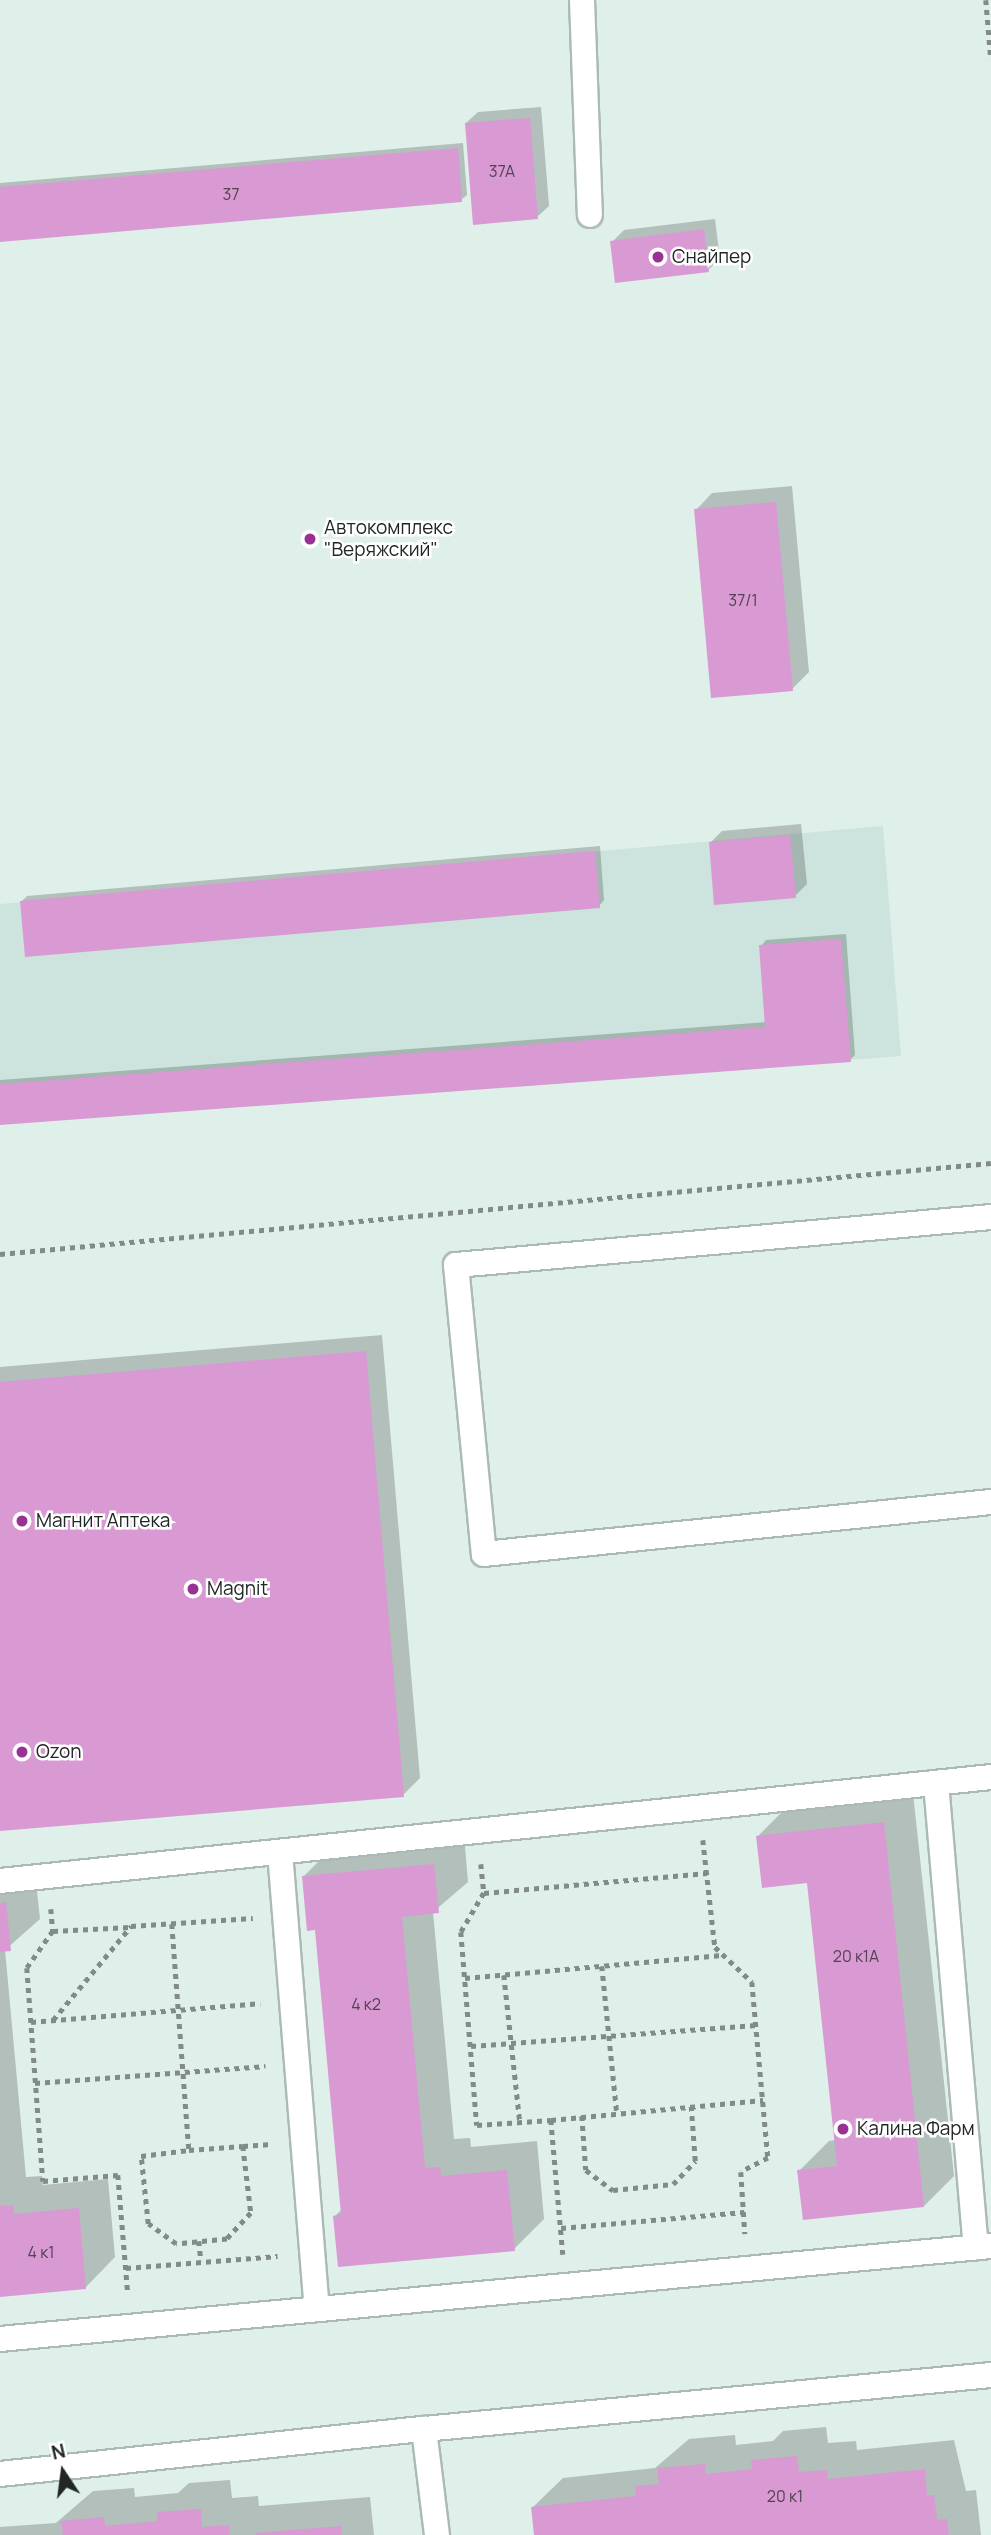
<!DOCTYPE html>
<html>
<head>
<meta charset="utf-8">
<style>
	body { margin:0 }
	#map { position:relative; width:991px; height:2535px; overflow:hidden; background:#dfefea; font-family:Manrope,sans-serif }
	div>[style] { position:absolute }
	.built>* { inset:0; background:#cce4dd }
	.shadow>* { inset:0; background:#0003 }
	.building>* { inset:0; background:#d999d3 }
	.path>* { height:4.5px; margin-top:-2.25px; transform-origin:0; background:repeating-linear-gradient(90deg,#818c88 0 5px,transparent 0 10px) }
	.roads { filter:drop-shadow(2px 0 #abbab6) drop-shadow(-2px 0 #abbab6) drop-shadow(0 2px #abbab6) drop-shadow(0 -2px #abbab6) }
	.service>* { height:24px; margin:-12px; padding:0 12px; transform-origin:12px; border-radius:12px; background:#fff }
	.dots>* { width:19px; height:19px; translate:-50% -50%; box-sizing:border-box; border:4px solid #fff; border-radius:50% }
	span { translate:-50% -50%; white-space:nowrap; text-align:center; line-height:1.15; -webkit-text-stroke:5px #fff; paint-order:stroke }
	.number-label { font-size:16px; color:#4f4450 }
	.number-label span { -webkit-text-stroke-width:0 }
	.poi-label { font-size:19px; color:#212725 }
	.left { translate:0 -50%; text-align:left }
	.north { position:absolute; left:28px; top:2437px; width:70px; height:70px; -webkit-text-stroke:5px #fff; paint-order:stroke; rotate:347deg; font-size:19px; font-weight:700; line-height:28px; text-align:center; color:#212725 }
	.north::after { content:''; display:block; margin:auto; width:24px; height:32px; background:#212725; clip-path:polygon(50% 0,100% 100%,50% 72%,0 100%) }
</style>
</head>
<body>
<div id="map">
	<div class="built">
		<i style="clip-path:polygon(883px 826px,901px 1056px,0 1124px,0 904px)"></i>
	</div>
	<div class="shadow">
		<i style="clip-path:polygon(541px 107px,549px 206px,537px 217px,466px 123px,478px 112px)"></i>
		<i style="clip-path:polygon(463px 143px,467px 195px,461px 200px,0 240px,0 183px)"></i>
		<i style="clip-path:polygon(715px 219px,720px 259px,708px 270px,612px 242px,624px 230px)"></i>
		<i style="clip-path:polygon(792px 486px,809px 672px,792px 689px,696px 510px,712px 493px)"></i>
		<i style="clip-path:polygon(801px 824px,807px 884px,795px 896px,710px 843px,722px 831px)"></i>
		<i style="clip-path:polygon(600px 846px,604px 900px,599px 906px,22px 901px,27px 896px)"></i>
		<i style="clip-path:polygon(846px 934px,855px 1055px,850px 1060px,0 1123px,0 1080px,767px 1022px,761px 946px,766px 940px)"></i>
		<i style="clip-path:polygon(382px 1335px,420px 1778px,403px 1795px,0 1829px,0 1367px)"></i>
		<i style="clip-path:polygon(913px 1793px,954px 2176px,924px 2206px,799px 2171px,829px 2141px,836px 2140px,809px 1881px,758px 1836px,788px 1806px)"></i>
		<i style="clip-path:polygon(464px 1835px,468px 1882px,433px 1912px,454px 2139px,470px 2138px,471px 2147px,537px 2141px,544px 2219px,514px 2249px,335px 2216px,342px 2209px,316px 1928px,303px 1877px,333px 1847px)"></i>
		<i style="clip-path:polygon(35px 1873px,40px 1919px,5px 1950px,26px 2177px,42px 2176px,43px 2185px,108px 2179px,115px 2257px,86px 2287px,0 2295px,0 1876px)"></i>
		<i style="clip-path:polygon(826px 2427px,828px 2443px,856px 2441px,857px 2450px,954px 2440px,966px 2491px,976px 2490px,981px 2535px,536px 2535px,533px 2507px,563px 2478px,655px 2468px,689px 2439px,735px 2435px,736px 2445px,773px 2441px,783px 2431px)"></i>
		<i style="clip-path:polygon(230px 2480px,232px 2498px,258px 2496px,259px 2506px,370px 2497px,374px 2535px,0 2535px,0 2527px,56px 2523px,93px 2491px,134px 2488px,135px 2497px,178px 2493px,189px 2483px)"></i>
	</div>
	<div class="building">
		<i style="clip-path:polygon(530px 118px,538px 219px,473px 225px,465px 123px)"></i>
		<i style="clip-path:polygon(458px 148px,462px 202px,0 242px,0 187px)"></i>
		<i style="clip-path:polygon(704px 229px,709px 272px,615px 283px,610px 241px)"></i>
		<i style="clip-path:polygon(776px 502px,793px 691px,711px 698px,694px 509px)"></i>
		<i style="clip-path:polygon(790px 835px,796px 898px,714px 905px,709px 842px)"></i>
		<i style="clip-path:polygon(595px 851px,600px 908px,25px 957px,20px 901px)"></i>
		<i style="clip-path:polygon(841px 939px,851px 1062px,0 1125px,0 1084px,765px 1027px,759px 945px)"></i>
		<i style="clip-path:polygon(366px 1351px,404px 1797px,0 1831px,0 1382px)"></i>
		<i style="clip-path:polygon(884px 1822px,924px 2207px,803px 2220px,797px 2170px,837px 2166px,807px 1883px,762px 1888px,756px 1836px)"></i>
		<i style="clip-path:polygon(434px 1864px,439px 1913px,402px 1917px,425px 2168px,440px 2167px,441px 2176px,507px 2170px,515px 2251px,338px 2267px,333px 2216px,341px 2214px,315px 1930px,307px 1931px,302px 1876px)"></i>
		<i style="clip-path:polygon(6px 1902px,11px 1951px,0 1952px,0 1903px)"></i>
		<i style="clip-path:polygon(13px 2205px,14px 2214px,79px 2208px,86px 2289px,0 2297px,0 2206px)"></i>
		<i style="clip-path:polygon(797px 2456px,799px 2472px,827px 2470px,828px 2479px,925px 2469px,927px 2495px,934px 2495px,937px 2520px,947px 2519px,949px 2535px,534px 2535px,531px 2507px,636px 2496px,635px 2486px,659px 2484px,657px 2468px,705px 2464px,706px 2474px,752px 2469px,751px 2460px)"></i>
		<i style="clip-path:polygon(201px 2509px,202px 2527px,229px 2525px,230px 2535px,63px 2535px,61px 2521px,104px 2517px,105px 2526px,158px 2521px,157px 2512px)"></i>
		<i style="clip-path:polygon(341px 2526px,342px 2535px,256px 2535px,255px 2533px)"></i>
	</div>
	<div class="path">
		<i style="left:986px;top:0;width:60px;rotate:85.2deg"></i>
		<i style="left:0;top:1254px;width:995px;rotate:-5.25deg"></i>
		<i style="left:703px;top:1840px;width:108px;rotate:83.6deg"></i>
		<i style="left:715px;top:1947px;width:51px;rotate:43.4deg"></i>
		<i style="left:752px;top:1982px;width:177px;rotate:84.8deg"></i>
		<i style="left:768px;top:2158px;width:30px;rotate:153deg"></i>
		<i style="left:741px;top:2172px;width:62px;rotate:86.3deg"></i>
		<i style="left:481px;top:1864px;width:29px;rotate:84deg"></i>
		<i style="left:484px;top:1893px;width:45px;rotate:120.5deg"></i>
		<i style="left:461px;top:1932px;width:194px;rotate:85.3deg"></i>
		<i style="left:477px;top:2125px;width:74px;rotate:-3.9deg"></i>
		<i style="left:551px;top:2120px;width:135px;rotate:84.9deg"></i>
		<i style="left:484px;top:1893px;width:224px;rotate:-5.1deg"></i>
		<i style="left:51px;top:1909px;width:22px;rotate:85deg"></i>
		<i style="left:53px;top:1931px;width:45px;rotate:125.1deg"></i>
		<i style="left:27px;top:1968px;width:214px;rotate:85.7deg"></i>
		<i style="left:43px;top:2181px;width:75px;rotate:-4.6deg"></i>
		<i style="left:118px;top:2175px;width:120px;rotate:85.2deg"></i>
		<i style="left:172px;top:1924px;width:227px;rotate:85.7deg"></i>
		<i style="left:53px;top:1931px;width:77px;rotate:-3deg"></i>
		<i style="left:602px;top:1966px;width:148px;rotate:84.2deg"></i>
		<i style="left:504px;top:1975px;width:148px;rotate:83.8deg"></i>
		<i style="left:465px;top:1978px;width:258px;rotate:-5.1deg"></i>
		<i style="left:53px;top:2020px;width:122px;rotate:-50.3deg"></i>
		<i style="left:131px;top:1926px;width:122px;rotate:-3.8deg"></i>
		<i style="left:31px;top:2022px;width:230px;rotate:-4.7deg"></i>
		<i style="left:471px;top:2046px;width:286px;rotate:-4.2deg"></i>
		<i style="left:35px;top:2083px;width:231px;rotate:-4.2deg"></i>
		<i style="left:582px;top:2116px;width:54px;rotate:85.8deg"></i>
		<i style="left:586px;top:2170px;width:34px;rotate:37deg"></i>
		<i style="left:613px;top:2190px;width:60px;rotate:-5.7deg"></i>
		<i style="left:673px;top:2184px;width:32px;rotate:-46deg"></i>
		<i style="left:695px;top:2161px;width:55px;rotate:-94.2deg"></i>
		<i style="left:551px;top:2120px;width:213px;rotate:-5.4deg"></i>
		<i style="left:243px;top:2146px;width:67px;rotate:83.2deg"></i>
		<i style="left:251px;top:2213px;width:35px;rotate:133deg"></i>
		<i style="left:227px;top:2239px;width:51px;rotate:174.4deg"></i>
		<i style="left:176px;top:2244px;width:34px;rotate:-144deg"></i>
		<i style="left:148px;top:2224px;width:68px;rotate:-95.9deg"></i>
		<i style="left:141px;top:2156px;width:48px;rotate:-7.1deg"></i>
		<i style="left:189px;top:2150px;width:54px;rotate:-4.2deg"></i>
		<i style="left:243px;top:2146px;width:28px;rotate:-4deg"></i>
		<i style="left:561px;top:2228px;width:184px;rotate:-5deg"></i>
		<i style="left:199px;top:2241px;width:20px;rotate:84deg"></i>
		<i style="left:126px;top:2268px;width:152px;rotate:-4.5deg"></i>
	</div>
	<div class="roads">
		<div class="service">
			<i style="left:582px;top:0;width:215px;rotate:87.9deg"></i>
			<i style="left:991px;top:1217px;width:537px;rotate:174.87deg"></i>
			<i style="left:456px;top:1265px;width:290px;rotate:84.5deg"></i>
			<i style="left:484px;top:1554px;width:510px;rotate:-5.86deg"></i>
			<i style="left:936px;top:1783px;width:466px;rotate:85.1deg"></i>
			<i style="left:280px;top:1852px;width:458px;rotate:85.4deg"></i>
			<i style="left:0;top:1881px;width:996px;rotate:-5.99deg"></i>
			<i style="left:0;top:2339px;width:995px;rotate:-5.36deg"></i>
			<i style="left:0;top:2474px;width:426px;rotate:-6.1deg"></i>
			<i style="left:437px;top:2535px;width:107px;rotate:-97deg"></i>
			<i style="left:424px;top:2429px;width:570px;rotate:-5.44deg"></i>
		</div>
	</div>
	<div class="dots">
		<i style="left:658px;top:257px;background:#993194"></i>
		<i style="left:310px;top:539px;background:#993194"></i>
		<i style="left:22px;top:1521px;background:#993194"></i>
		<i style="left:193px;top:1589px;background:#993194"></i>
		<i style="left:22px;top:1752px;background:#993194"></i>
		<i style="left:843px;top:2129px;background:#993194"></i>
	</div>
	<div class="number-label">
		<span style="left:502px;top:171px">37А</span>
		<span style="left:231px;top:194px">37</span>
		<span style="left:743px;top:600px">37/1</span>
		<span style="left:856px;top:1956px">20 к1А</span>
		<span style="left:366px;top:2004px">4 к2</span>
		<span style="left:41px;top:2252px">4 к1</span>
		<span style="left:785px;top:2496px">20 к1</span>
	</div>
	<div class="poi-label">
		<span class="left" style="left:672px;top:257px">Снайпер</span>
		<span class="left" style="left:324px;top:539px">Автокомплекс<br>"Веряжский"</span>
		<span class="left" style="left:36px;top:1521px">Магнит Аптека</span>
		<span class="left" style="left:207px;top:1589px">Magnit</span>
		<span class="left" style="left:36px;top:1752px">Ozon</span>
		<span class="left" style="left:857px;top:2129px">Калина Фарм</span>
	</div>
	<div class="north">N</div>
</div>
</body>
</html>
